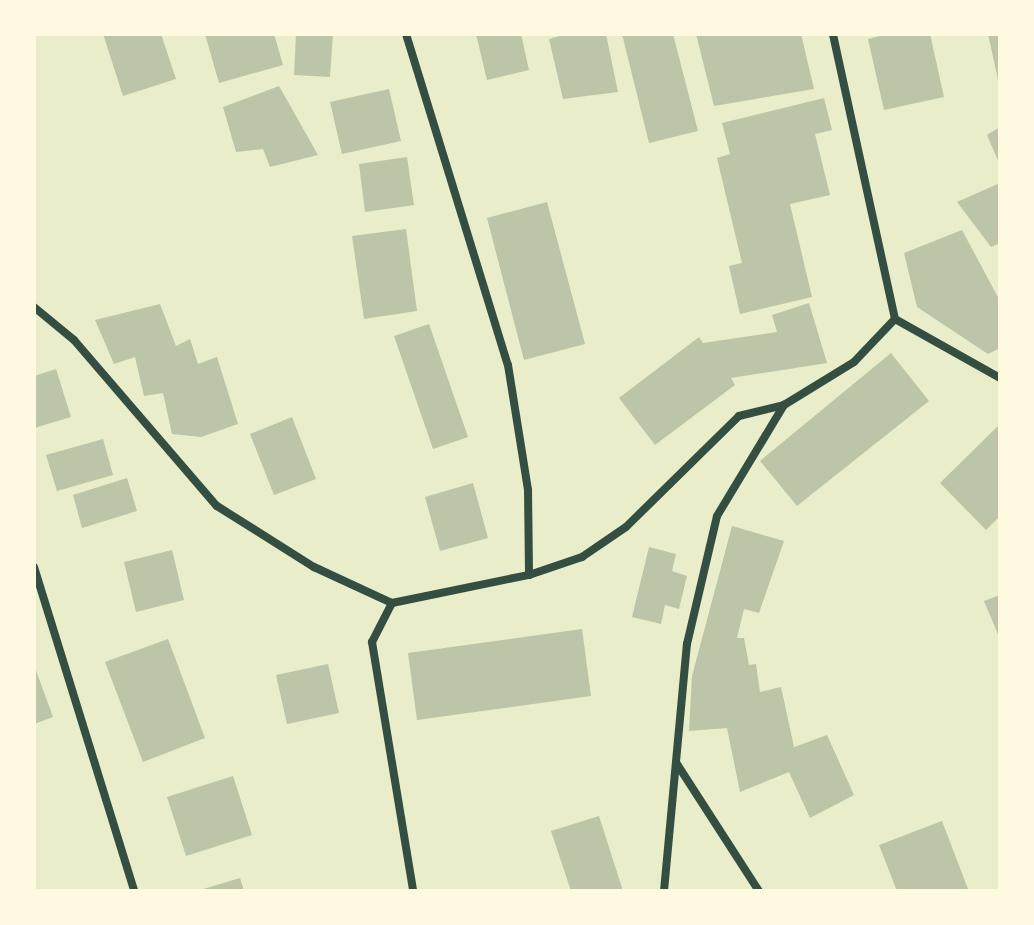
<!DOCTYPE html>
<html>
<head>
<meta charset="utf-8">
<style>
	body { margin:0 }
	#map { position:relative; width:1034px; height:925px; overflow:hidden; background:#e9edc9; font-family:Signika,sans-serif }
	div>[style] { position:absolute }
	.building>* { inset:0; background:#bcc5a7 }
	.minor>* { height:8px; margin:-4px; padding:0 4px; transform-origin:4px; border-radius:4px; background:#344e41 }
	span { translate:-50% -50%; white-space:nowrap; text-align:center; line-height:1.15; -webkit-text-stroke:6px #fefae0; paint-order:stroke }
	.frame { position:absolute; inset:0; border:36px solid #fefae0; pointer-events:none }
</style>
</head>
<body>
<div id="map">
	<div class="building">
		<i style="clip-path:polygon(103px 34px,161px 34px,176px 79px,123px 96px)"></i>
		<i style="clip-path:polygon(205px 34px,274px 34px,283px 65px,219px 83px)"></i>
		<i style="clip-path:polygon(296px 34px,333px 34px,330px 77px,294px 75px)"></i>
		<i style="clip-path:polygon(476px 34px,521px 34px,529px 70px,487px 80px)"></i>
		<i style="clip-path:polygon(567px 34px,606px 34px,618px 92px,563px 99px,549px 39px)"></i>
		<i style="clip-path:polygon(622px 34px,673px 34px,698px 131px,649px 143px)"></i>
		<i style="clip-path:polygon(696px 34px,801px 34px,814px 89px,714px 106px)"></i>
		<i style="clip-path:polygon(888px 34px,930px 34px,944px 97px,884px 110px,868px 39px)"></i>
		<i style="clip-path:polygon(988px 34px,1000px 34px,1000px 84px,999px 84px)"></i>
		<i style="clip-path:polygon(279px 86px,318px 155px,270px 167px,263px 149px,236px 152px,223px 107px)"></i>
		<i style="clip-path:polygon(389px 89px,401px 141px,342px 154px,330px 102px)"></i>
		<i style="clip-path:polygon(824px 98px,832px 130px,815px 134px,830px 195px,790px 204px,812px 297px,740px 314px,729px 266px,742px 263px,717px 158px,730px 154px,722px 123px)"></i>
		<i style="clip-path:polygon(1000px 127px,1000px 165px,987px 135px)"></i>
		<i style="clip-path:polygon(407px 157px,414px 205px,365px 212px,359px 164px)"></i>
		<i style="clip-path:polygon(1000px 183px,1000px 243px,991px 247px,957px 202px)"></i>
		<i style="clip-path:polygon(547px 202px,585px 344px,524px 360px,487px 218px)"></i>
		<i style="clip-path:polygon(406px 229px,417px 311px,364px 319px,352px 236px)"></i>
		<i style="clip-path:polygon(962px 230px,1000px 301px,1000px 348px,988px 354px,917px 307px,904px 253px)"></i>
		<i style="clip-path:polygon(809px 303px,827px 363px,731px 378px,735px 385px,655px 445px,619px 398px,699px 337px,703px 343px,777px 332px,772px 315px)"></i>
		<i style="clip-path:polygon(160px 304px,176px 346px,190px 339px,198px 364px,217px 357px,238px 424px,201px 437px,172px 434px,163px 393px,144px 396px,135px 357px,114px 364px,95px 320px)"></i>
		<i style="clip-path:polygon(429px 324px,468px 437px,433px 449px,394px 336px)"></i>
		<i style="clip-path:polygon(891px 353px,929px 401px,797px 506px,760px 461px)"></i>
		<i style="clip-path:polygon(56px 369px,71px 417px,34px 428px,34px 376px)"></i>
		<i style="clip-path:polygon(292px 417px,316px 479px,274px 495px,250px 434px)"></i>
		<i style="clip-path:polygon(1000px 424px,1000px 516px,986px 530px,940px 483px)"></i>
		<i style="clip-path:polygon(103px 439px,113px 475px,57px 491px,46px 455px)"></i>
		<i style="clip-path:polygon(127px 478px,137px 511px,82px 528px,73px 495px)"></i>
		<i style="clip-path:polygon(473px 483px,488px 538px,440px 551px,425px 497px)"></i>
		<i style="clip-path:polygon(732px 526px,784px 541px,759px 613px,744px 609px,737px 638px,744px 638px,749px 665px,756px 664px,760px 692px,781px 687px,794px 747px,827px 735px,854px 795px,810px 818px,789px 772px,740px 792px,727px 728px,689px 731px,692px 676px)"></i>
		<i style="clip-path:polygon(649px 547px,676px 554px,672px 571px,687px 576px,679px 609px,665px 605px,661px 624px,632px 617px)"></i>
		<i style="clip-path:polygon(172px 550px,184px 600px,136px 612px,124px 562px)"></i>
		<i style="clip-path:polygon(1000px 595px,1000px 639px,984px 601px)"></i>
		<i style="clip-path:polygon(582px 629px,591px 696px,417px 720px,408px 653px)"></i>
		<i style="clip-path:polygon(168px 639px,205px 738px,143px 762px,105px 662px)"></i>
		<i style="clip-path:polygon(328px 664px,339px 713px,287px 724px,276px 675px)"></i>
		<i style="clip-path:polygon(34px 665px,53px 717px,34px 724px)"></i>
		<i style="clip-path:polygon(233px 776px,252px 835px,186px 856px,167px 797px)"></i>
		<i style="clip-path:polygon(599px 816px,623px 891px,571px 891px,551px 831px)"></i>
		<i style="clip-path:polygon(942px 821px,968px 889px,897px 891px,879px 845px)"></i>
		<i style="clip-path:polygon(240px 878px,244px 891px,200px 891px,200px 890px)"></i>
	</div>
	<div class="minor">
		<i style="left:406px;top:34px;width:346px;rotate:72.9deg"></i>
		<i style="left:508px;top:365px;width:127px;rotate:80.9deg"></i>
		<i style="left:528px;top:490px;width:85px;rotate:89.3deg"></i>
		<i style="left:34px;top:307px;width:52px;rotate:39.5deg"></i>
		<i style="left:74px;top:340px;width:219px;rotate:49.3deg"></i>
		<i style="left:217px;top:506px;width:115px;rotate:32.2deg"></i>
		<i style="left:314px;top:567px;width:86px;rotate:24.8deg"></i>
		<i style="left:392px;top:603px;width:140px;rotate:-11.6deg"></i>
		<i style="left:529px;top:575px;width:56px;rotate:-18.8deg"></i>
		<i style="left:582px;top:557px;width:53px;rotate:-34.3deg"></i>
		<i style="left:626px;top:527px;width:158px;rotate:-44.5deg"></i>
		<i style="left:739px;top:416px;width:46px;rotate:-13.7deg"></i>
		<i style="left:895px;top:319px;width:120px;rotate:29.3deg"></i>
		<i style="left:34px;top:567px;width:339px;rotate:72.8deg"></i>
		<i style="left:392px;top:603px;width:44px;rotate:117.1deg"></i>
		<i style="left:372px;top:642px;width:252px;rotate:80.6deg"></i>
		<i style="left:677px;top:764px;width:151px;rotate:57.2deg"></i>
		<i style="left:664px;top:891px;width:248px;rotate:-84.7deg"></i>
		<i style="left:687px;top:644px;width:131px;rotate:-76.8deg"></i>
		<i style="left:717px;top:516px;width:130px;rotate:-58.9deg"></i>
		<i style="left:784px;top:405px;width:82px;rotate:-31.6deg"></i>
		<i style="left:854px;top:362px;width:59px;rotate:-46.4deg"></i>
		<i style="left:895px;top:319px;width:292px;rotate:-102.3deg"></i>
	</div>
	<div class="frame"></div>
</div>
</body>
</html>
